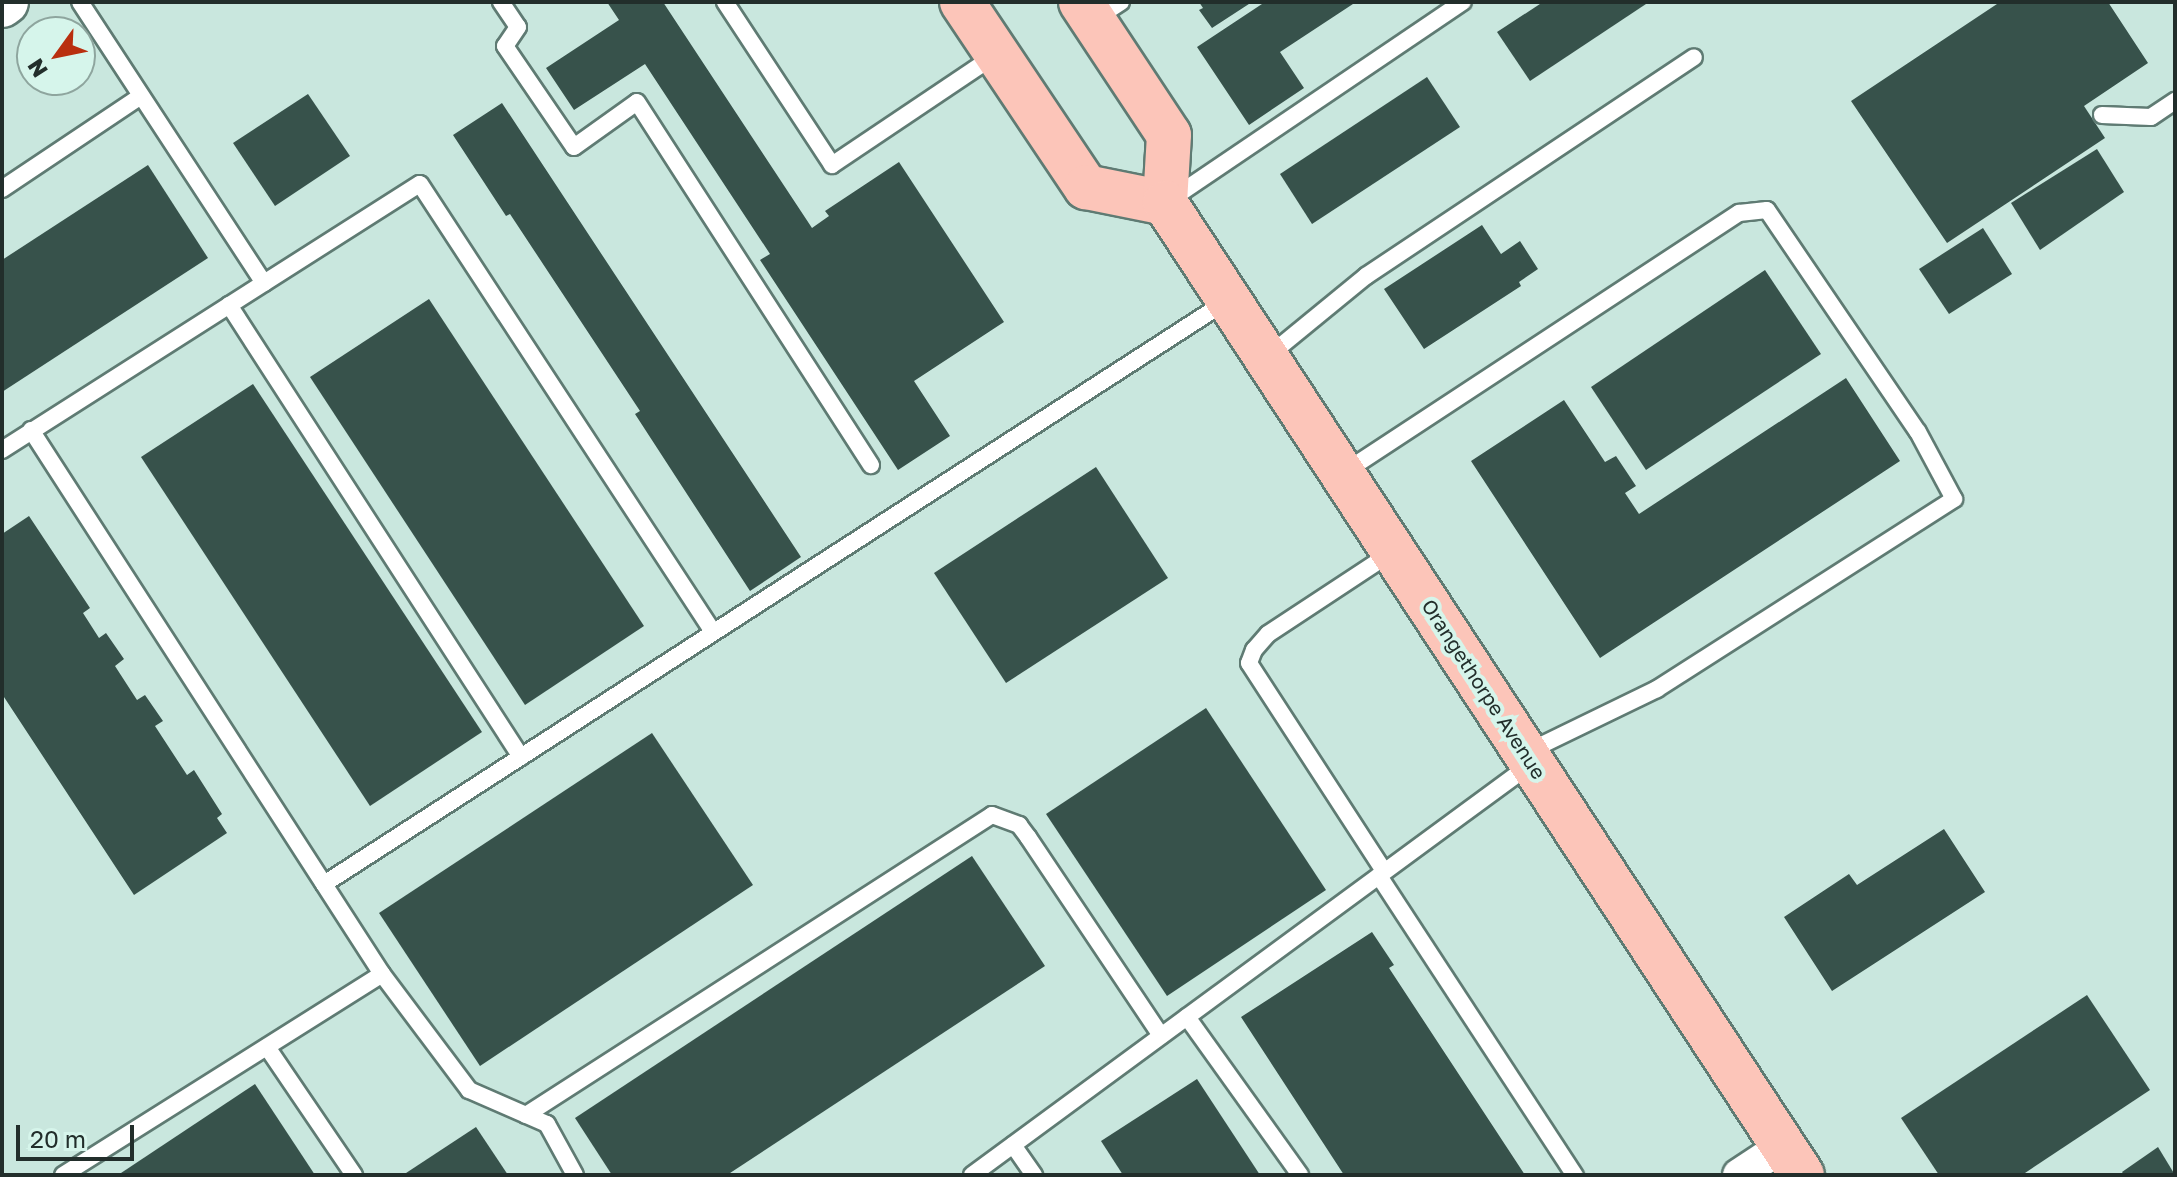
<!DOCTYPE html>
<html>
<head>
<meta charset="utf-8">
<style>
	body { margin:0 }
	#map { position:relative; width:2177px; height:1177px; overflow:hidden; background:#c9e7de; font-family:"Golos Text",sans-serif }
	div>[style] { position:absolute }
	.building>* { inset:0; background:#37524b }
	.roads { filter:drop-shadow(2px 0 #5f7b73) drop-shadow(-2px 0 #5f7b73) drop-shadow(0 2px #5f7b73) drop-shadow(0 -2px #5f7b73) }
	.lane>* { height:16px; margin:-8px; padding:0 8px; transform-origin:8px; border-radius:8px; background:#fff }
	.street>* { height:32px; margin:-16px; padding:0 16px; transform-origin:16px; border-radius:16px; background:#fff }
	.secondary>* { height:44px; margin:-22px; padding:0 22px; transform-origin:22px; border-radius:22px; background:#fff }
	.primary>* { height:44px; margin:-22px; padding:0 22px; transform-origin:22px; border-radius:22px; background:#fcc5b9 }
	span { translate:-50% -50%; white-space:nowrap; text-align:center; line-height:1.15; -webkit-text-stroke:8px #d6f5eb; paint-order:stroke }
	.street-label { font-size:20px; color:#222e2b }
	.frame { position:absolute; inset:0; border:4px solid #222e2b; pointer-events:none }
	.north { position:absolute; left:16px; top:16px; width:80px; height:80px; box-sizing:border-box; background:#d6f5eb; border:2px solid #8ea59e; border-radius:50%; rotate:237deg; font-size:22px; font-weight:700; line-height:32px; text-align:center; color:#222e2b }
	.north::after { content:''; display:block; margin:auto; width:28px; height:36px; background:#b92f0f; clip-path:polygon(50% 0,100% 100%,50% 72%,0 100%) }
	.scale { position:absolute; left:16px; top:1125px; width:118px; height:36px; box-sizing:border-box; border:4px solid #222e2b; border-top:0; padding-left:10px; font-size:24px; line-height:28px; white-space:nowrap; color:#222e2b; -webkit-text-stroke:6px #d6f5eb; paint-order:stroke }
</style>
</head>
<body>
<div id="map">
	<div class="building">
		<i style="clip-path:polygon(607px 2px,663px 2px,812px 228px,829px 216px,825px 211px,899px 162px,1004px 322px,914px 381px,950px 436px,898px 470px,760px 260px,770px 254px,645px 64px,574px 110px,546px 68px,619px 20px)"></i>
		<i style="clip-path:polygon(1199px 2px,1252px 2px,1212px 28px,1199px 10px,1203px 8px)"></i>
		<i style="clip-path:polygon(1265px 2px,1356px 2px,1280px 52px,1304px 88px,1249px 125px,1197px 47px)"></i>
		<i style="clip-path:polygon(1543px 2px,1649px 2px,1530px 81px,1497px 32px)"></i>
		<i style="clip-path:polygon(2000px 2px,2108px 2px,2148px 63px,2084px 106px,2105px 138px,1947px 243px,1851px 101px)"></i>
		<i style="clip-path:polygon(1427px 77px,1460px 127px,1312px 224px,1280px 174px)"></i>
		<i style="clip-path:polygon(308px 94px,350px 156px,275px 206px,233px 143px)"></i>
		<i style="clip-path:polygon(502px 103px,801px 557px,750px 591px,635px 414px,640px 411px,510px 214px,506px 216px,453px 135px)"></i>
		<i style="clip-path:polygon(2097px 149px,2124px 192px,2040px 250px,2011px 203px)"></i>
		<i style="clip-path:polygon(148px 165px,208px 258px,2px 392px,2px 260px)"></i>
		<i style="clip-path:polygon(1482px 225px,1501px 254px,1520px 241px,1538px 269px,1519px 282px,1521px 286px,1424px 349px,1384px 289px)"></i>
		<i style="clip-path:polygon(1983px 228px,2012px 274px,1949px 314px,1919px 269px)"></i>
		<i style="clip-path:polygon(1765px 270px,1821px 354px,1646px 470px,1591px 387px)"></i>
		<i style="clip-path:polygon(429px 299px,644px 626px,525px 705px,310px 377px)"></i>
		<i style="clip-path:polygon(1846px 378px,1900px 461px,1600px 658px,1471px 461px,1564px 400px,1605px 462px,1616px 456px,1636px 486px,1625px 493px,1639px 514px)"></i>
		<i style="clip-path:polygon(253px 384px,482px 732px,370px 806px,141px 457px)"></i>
		<i style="clip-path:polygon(1096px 467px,1168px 578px,1006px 683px,934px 573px)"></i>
		<i style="clip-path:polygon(29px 516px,90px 608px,83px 613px,99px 638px,106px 633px,124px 659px,115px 666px,137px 700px,145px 695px,163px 721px,155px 726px,187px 775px,194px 770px,222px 814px,217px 818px,227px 833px,134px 895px,2px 694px,2px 534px)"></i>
		<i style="clip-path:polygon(1206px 708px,1326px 890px,1167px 996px,1046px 814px)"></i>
		<i style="clip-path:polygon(652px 733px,753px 885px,480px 1066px,379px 913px)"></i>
		<i style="clip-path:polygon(1944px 829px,1985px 892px,1832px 991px,1784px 917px,1849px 874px,1857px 885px)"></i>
		<i style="clip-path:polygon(972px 856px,1045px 966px,727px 1175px,612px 1175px,575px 1118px)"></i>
		<i style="clip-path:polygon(1372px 932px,1394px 965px,1389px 968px,1525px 1175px,1344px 1175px,1241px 1017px)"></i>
		<i style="clip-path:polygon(2087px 995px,2150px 1090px,2022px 1175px,1939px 1175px,1901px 1118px)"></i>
		<i style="clip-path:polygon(1197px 1079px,1260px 1175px,1123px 1175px,1101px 1141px)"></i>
		<i style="clip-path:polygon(255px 1084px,315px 1175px,118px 1175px)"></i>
		<i style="clip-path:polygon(476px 1127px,508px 1175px,403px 1175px)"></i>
		<i style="clip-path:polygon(2158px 1147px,2175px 1175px,2124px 1175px,2122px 1172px)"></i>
	</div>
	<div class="roads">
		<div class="lane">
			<i style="left:80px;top:2px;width:336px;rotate:56.8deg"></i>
			<i style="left:501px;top:2px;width:30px;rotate:56deg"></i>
			<i style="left:518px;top:27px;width:23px;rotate:124deg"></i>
			<i style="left:505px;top:46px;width:122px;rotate:55.7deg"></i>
			<i style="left:574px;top:147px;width:77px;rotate:-35.5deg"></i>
			<i style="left:637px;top:102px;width:432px;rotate:57.2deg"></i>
			<i style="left:725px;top:2px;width:195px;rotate:56.7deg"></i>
			<i style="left:832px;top:165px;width:197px;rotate:-33.9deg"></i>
			<i style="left:1095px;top:19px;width:31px;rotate:-33deg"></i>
			<i style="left:2102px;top:115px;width:49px;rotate:2.3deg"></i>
			<i style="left:2151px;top:117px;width:29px;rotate:-34deg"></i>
			<i style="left:2px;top:189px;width:167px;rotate:-33.8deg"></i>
			<i style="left:1173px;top:198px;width:350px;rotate:-34.1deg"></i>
			<i style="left:229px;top:305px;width:538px;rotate:57.14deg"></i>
			<i style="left:1267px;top:357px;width:128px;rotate:-39.3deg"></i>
			<i style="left:1366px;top:276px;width:394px;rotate:-33.7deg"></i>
			<i style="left:31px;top:430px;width:647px;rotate:57.17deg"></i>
			<i style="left:382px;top:974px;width:145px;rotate:53.1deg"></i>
			<i style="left:469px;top:1090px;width:85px;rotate:23.6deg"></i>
			<i style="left:547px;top:1124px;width:58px;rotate:61.2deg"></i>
			<i style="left:2px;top:450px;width:495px;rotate:-32.5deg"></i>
			<i style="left:420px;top:184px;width:535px;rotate:56.81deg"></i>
			<i style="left:1343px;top:473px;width:474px;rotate:-33.3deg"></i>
			<i style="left:1739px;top:213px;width:28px;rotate:-6deg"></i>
			<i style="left:1767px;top:210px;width:268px;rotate:55.8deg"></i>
			<i style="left:1918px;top:432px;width:76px;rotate:61.8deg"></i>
			<i style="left:1954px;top:499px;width:353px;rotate:147.4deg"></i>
			<i style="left:1657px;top:689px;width:144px;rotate:154.1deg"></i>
			<i style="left:1384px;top:871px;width:248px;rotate:-123deg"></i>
			<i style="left:1249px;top:663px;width:14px;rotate:-69deg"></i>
			<i style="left:1254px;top:650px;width:21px;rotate:-49deg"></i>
			<i style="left:1268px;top:634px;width:147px;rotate:-33.4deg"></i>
			<i style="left:1379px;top:876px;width:358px;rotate:56.8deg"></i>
			<i style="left:324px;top:884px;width:1075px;rotate:-32.85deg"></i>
			<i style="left:1187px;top:1017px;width:194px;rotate:54.4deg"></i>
			<i style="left:267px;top:1047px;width:155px;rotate:55.8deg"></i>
			<i style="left:526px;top:1115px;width:554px;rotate:-32.77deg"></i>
			<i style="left:992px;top:815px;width:29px;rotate:20deg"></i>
			<i style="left:1019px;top:825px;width:15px;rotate:53deg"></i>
			<i style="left:1028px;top:837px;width:239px;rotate:56.2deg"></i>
			<i style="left:1013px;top:1145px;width:37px;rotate:55deg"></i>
			<i style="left:63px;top:1175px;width:377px;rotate:-32.2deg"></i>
			<i style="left:972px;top:1175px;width:694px;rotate:-36.32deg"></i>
		</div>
		<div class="street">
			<i style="left:1739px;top:1175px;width:53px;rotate:-33.4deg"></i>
		</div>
		<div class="secondary">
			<i style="left:2px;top:5px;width:5px;rotate:-37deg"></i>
		</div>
		<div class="primary">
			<i style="left:962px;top:2px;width:223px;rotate:56.2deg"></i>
			<i style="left:1086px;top:187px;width:81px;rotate:11.4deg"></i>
			<i style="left:1081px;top:2px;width:159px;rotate:56.5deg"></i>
			<i style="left:1169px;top:135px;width:68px;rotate:93.4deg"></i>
			<i style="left:1165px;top:203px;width:1162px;rotate:56.76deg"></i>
		</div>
	</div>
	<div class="street-label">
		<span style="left:1484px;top:689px;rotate:57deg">Orangethorpe Avenue</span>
	</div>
	<div class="frame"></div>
	<div class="north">N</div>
	<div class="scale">20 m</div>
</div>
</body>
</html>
